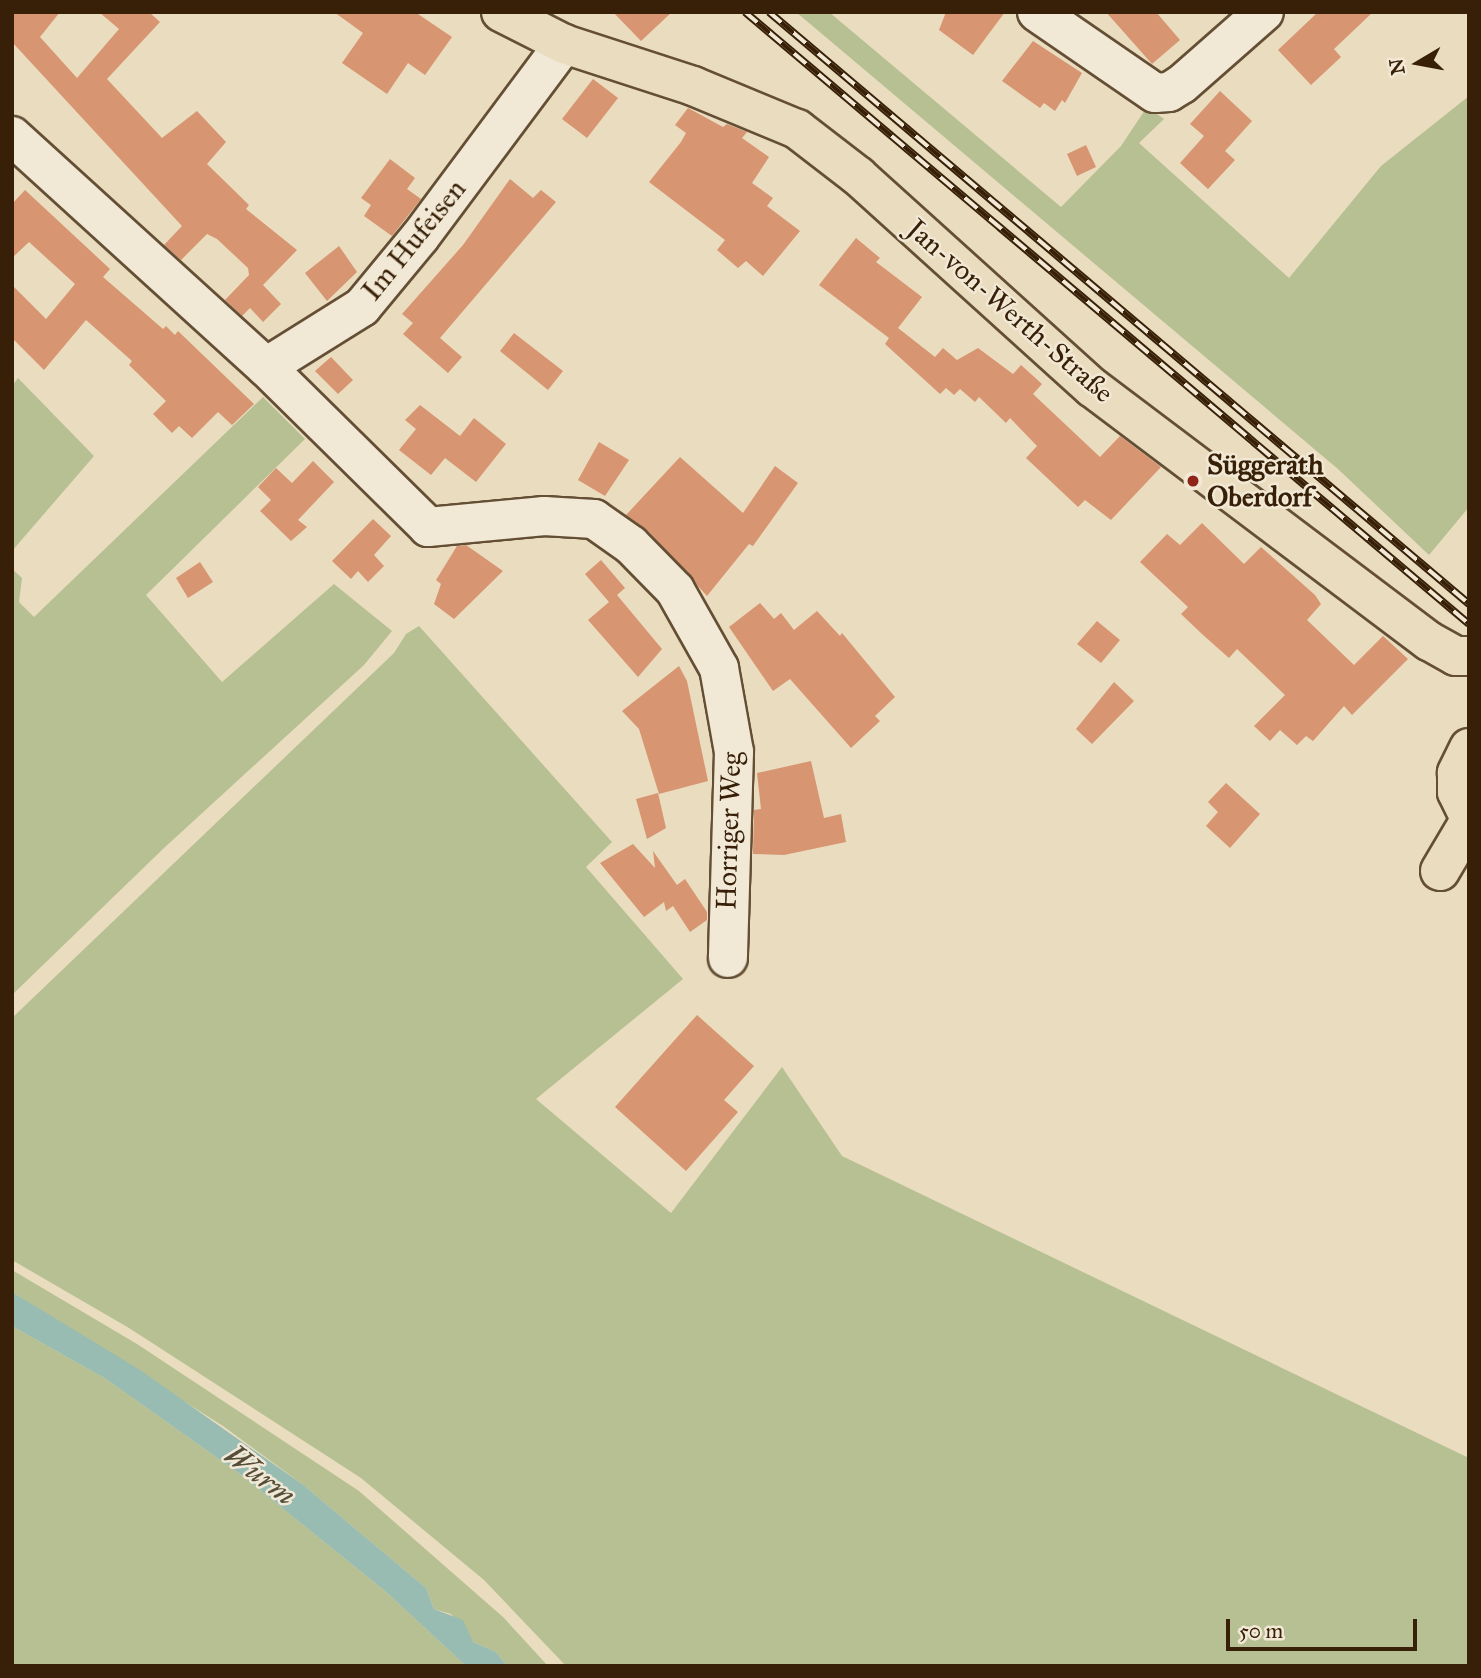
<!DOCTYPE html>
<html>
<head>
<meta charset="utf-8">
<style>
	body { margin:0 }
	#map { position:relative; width:1481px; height:1678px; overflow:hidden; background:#eadcbf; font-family:"IM FELL Great Primer",serif }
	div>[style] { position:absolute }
	.green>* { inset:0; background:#b6c092 }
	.water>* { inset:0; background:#98bbb2 }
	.building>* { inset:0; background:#d79571 }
	.roads { filter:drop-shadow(2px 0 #644f35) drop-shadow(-2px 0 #644f35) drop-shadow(0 2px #644f35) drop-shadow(0 -2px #644f35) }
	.minor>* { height:38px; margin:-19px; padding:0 19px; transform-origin:19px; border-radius:19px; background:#f1e8d5 }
	.major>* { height:38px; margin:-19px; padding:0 19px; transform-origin:19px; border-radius:19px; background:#eadcbf }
	.rail>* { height:8px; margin-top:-4px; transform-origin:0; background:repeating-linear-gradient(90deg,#f1e8d5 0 16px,#372007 0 32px); box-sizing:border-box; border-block:2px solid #372007 }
	.dots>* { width:19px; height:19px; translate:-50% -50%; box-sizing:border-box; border:4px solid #f1e8d5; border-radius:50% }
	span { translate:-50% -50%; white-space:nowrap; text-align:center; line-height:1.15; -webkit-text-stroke:5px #f1e8d5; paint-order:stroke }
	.street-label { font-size:28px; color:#372007 }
	.poi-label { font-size:28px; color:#372007; font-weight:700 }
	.left { translate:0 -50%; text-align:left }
	.water-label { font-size:30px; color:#544e3a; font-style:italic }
	.frame { position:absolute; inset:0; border:14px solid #372007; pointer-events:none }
	.north { position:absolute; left:1383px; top:28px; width:70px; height:70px; -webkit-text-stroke:5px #f1e8d5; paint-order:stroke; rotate:260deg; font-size:19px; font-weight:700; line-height:28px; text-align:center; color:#372007 }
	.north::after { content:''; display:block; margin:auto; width:24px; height:32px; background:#372007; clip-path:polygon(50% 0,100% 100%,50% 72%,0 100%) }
	.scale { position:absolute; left:1226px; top:1619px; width:191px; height:32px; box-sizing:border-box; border:4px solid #372007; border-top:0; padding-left:9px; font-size:21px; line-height:24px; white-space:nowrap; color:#372007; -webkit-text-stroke:5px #f1e8d5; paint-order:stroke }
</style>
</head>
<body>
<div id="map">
	<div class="green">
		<i style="clip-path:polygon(796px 12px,829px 12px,1061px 207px,1121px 146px,1147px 107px,1164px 119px,1139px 143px,1289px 278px,1381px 166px,1469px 96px,1469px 507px,1429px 555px,1338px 469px)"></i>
		<i style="clip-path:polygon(18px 378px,94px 456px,12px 551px,12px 386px)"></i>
		<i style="clip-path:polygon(263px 397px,305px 439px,146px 595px,222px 682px,334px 584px,392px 631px,364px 665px,164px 848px,12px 995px,12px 569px,22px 578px,19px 602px,34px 617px)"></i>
		<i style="clip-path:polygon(419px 626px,612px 842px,586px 867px,683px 979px,536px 1099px,671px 1213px,782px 1067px,842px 1156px,1469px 1458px,1469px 1666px,566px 1666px,484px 1580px,361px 1478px,129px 1328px,12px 1260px,12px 1018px,394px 653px,406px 634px)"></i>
		<i style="clip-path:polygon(12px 1270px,137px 1344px,359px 1491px,503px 1617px,548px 1666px,507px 1666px,496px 1652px,473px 1642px,451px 1614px,434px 1609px,426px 1588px,302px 1484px,223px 1426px,12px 1292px)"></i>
		<i style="clip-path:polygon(12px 1326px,106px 1379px,240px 1474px,385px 1591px,466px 1666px,12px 1666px)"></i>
	</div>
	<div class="water">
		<i style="clip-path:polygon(12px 1292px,140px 1370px,302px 1484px,426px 1588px,434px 1609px,463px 1620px,473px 1642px,496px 1652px,507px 1666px,466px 1666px,385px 1591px,240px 1474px,106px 1379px,12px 1326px)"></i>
	</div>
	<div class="building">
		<i style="clip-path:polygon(12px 12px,60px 12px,40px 37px,77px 78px,119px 29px,99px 12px,149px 12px,160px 22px,107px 79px,162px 138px,197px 111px,226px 142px,207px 164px,249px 205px,246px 209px,297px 250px,263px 285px,281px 304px,263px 322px,250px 308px,242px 316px,225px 300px,249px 275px,248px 268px,217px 239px,207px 234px,181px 260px,164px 245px,182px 226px,12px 42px)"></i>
		<i style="clip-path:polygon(334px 12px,415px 12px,452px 37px,425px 75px,408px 63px,387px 94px,342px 63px,363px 33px)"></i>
		<i style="clip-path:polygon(613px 12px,672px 12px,641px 41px)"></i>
		<i style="clip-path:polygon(946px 12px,1005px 12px,973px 55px,939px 30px)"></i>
		<i style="clip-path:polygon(1106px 12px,1156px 12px,1180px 40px,1152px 64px)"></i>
		<i style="clip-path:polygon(1318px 12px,1373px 12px,1334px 49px,1341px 57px,1311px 85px,1278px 50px)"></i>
		<i style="clip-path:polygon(1033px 41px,1082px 73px,1065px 103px,1062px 100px,1055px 111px,1044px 103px,1040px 108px,1002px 81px)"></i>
		<i style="clip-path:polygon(593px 79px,618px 98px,587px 138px,562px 119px)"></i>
		<i style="clip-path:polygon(1220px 91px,1252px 121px,1225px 151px,1235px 160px,1208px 189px,1180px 163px,1204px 136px,1190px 124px)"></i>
		<i style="clip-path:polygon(688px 108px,723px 127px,727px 124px,747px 132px,742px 138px,769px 157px,752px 183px,773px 198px,767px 206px,800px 231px,763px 276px,746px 261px,738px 268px,717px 250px,725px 240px,649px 182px,681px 142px,686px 133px,675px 125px)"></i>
		<i style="clip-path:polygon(1086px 145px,1096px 167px,1077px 176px,1067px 154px)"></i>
		<i style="clip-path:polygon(390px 159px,415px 178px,407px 189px,421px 199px,392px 236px,364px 216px,371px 205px,361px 198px)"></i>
		<i style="clip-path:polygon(510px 179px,533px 198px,541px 190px,556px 202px,440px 338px,462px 357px,448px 373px,403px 334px,413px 323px,402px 314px,463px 245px)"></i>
		<i style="clip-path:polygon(25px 190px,110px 269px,103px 277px,163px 329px,166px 326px,175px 335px,178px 331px,254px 404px,232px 425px,218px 412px,192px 438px,179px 426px,172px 433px,153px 414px,166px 401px,129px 365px,132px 361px,86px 320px,44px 370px,12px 338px,12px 285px,46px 319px,75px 284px,29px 242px,12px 258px,12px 204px)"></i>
		<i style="clip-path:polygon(856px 238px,880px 258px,876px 262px,922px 297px,898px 328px,935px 357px,943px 348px,957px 360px,978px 348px,1013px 374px,1021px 365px,1042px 384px,1033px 394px,1100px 457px,1120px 436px,1161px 467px,1111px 520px,1085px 500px,1078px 507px,1026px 458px,1037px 446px,1010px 418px,1006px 423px,979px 397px,975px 402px,960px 389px,954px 395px,946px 388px,940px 394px,885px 344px,889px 338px,819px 285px)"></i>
		<i style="clip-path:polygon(339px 246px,357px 272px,327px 301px,305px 273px)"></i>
		<i style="clip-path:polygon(514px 333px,563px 371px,548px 390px,500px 351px)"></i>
		<i style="clip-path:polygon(331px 357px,353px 380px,338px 394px,315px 371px)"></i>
		<i style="clip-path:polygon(420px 405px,460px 436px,474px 418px,506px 444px,476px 482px,445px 458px,431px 475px,399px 450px,416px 429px,405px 420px)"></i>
		<i style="clip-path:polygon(599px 442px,629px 460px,605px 496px,578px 480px)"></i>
		<i style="clip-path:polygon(680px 457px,743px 513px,775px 466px,798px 483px,753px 546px,749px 544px,707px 596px,647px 530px,626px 515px)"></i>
		<i style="clip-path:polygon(313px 461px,334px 482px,298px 520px,307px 527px,291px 541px,260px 511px,271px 500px,258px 487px,276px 468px,292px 483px)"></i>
		<i style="clip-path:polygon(373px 519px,391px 536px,374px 555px,384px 566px,368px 582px,358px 571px,351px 579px,332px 561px)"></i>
		<i style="clip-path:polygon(1202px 523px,1244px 564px,1261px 547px,1315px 595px,1321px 604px,1307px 620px,1354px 665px,1383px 636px,1408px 659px,1352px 715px,1344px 706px,1313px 741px,1306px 736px,1297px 745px,1280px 730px,1270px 741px,1254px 726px,1285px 695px,1237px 649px,1229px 658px,1202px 634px,1181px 614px,1188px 607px,1140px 562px,1167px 534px,1180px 545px)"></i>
		<i style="clip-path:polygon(466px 545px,503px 571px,454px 619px,434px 604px,441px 584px,436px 580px,457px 546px)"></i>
		<i style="clip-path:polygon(601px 560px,625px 588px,617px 595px,662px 649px,638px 677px,588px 620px,609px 602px,585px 574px)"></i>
		<i style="clip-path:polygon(200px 562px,213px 582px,188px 598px,176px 578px)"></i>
		<i style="clip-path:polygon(760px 603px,774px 619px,781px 613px,794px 630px,817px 611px,840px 636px,842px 633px,895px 697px,875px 716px,880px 721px,851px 748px,790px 679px,773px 691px,729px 627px)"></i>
		<i style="clip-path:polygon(1097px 621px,1120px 640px,1101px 663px,1077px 644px)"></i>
		<i style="clip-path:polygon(679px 666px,687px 681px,708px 781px,659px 794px,639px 729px,622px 711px)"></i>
		<i style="clip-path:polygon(1114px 682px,1134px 701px,1092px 744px,1076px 729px)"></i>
		<i style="clip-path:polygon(811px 761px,824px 818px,841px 814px,846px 842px,784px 855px,753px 854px,754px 810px,761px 809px,757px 773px)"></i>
		<i style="clip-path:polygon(1226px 783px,1260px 814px,1230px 848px,1206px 826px,1218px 812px,1208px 802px)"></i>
		<i style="clip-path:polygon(658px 793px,666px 828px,647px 839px,636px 799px)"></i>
		<i style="clip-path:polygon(633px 844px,655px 868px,653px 851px,677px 885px,685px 879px,707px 912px,707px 920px,690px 932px,673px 906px,666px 911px,664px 902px,644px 917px,600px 863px)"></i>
		<i style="clip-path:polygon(697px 1015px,754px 1066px,724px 1100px,738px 1112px,686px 1171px,615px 1107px)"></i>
	</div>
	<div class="roads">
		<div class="minor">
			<i style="left:1037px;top:12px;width:143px;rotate:34.5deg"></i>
			<i style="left:1155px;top:93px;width:14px;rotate:-4deg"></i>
			<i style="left:1169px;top:92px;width:15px;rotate:-32deg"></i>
			<i style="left:1182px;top:84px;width:109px;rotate:-41.3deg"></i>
			<i style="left:12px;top:136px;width:343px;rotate:42.3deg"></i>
			<i style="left:266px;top:367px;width:228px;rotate:44.6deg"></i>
			<i style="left:428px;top:527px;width:117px;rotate:-5.4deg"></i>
			<i style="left:544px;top:516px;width:50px;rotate:3.4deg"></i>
			<i style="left:594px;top:519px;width:45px;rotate:35.1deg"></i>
			<i style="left:631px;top:545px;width:63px;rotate:45.6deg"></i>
			<i style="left:675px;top:590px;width:90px;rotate:60.6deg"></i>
			<i style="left:719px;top:668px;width:85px;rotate:79.9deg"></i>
			<i style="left:734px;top:752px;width:206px;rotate:91.7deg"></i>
			<i style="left:266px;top:367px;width:113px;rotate:-32deg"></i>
			<i style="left:362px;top:307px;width:91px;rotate:-50.4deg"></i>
			<i style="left:420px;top:237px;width:241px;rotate:-53.3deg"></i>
		</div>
		<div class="major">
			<i style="left:501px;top:12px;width:71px;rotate:26.9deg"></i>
			<i style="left:564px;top:44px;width:136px;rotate:18deg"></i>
			<i style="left:693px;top:86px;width:113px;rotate:22.5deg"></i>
			<i style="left:797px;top:129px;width:77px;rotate:37.6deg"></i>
			<i style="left:858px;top:176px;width:316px;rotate:42.1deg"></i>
			<i style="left:1093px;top:388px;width:421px;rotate:37deg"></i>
			<i style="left:1429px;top:641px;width:31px;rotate:29deg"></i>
			<i style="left:1456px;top:656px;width:13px"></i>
			<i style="left:1469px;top:748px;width:28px;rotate:116deg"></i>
			<i style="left:1457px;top:773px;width:19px;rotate:90deg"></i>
			<i style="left:1457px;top:792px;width:28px;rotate:64deg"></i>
			<i style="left:1440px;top:871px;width:57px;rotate:-59.4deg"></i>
		</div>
	</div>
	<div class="rail">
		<i style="left:745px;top:12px;width:948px;rotate:40.21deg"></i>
		<i style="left:769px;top:12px;width:917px;rotate:40.22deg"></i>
	</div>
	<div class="dots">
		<i style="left:1193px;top:481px;background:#8f2418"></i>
	</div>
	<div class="street-label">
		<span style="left:414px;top:240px;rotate:-51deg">Im Hufeisen</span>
		<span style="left:1010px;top:311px;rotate:41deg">Jan-von-Werth-Straße</span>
		<span style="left:729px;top:831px;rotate:-88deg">Horriger Weg</span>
	</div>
	<div class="poi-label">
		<span class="left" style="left:1207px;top:481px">Süggerath<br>Oberdorf</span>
	</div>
	<div class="water-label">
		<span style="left:260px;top:1475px;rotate:37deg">Wurm</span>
	</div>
	<div class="frame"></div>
	<div class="north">N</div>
	<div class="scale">50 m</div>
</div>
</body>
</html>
